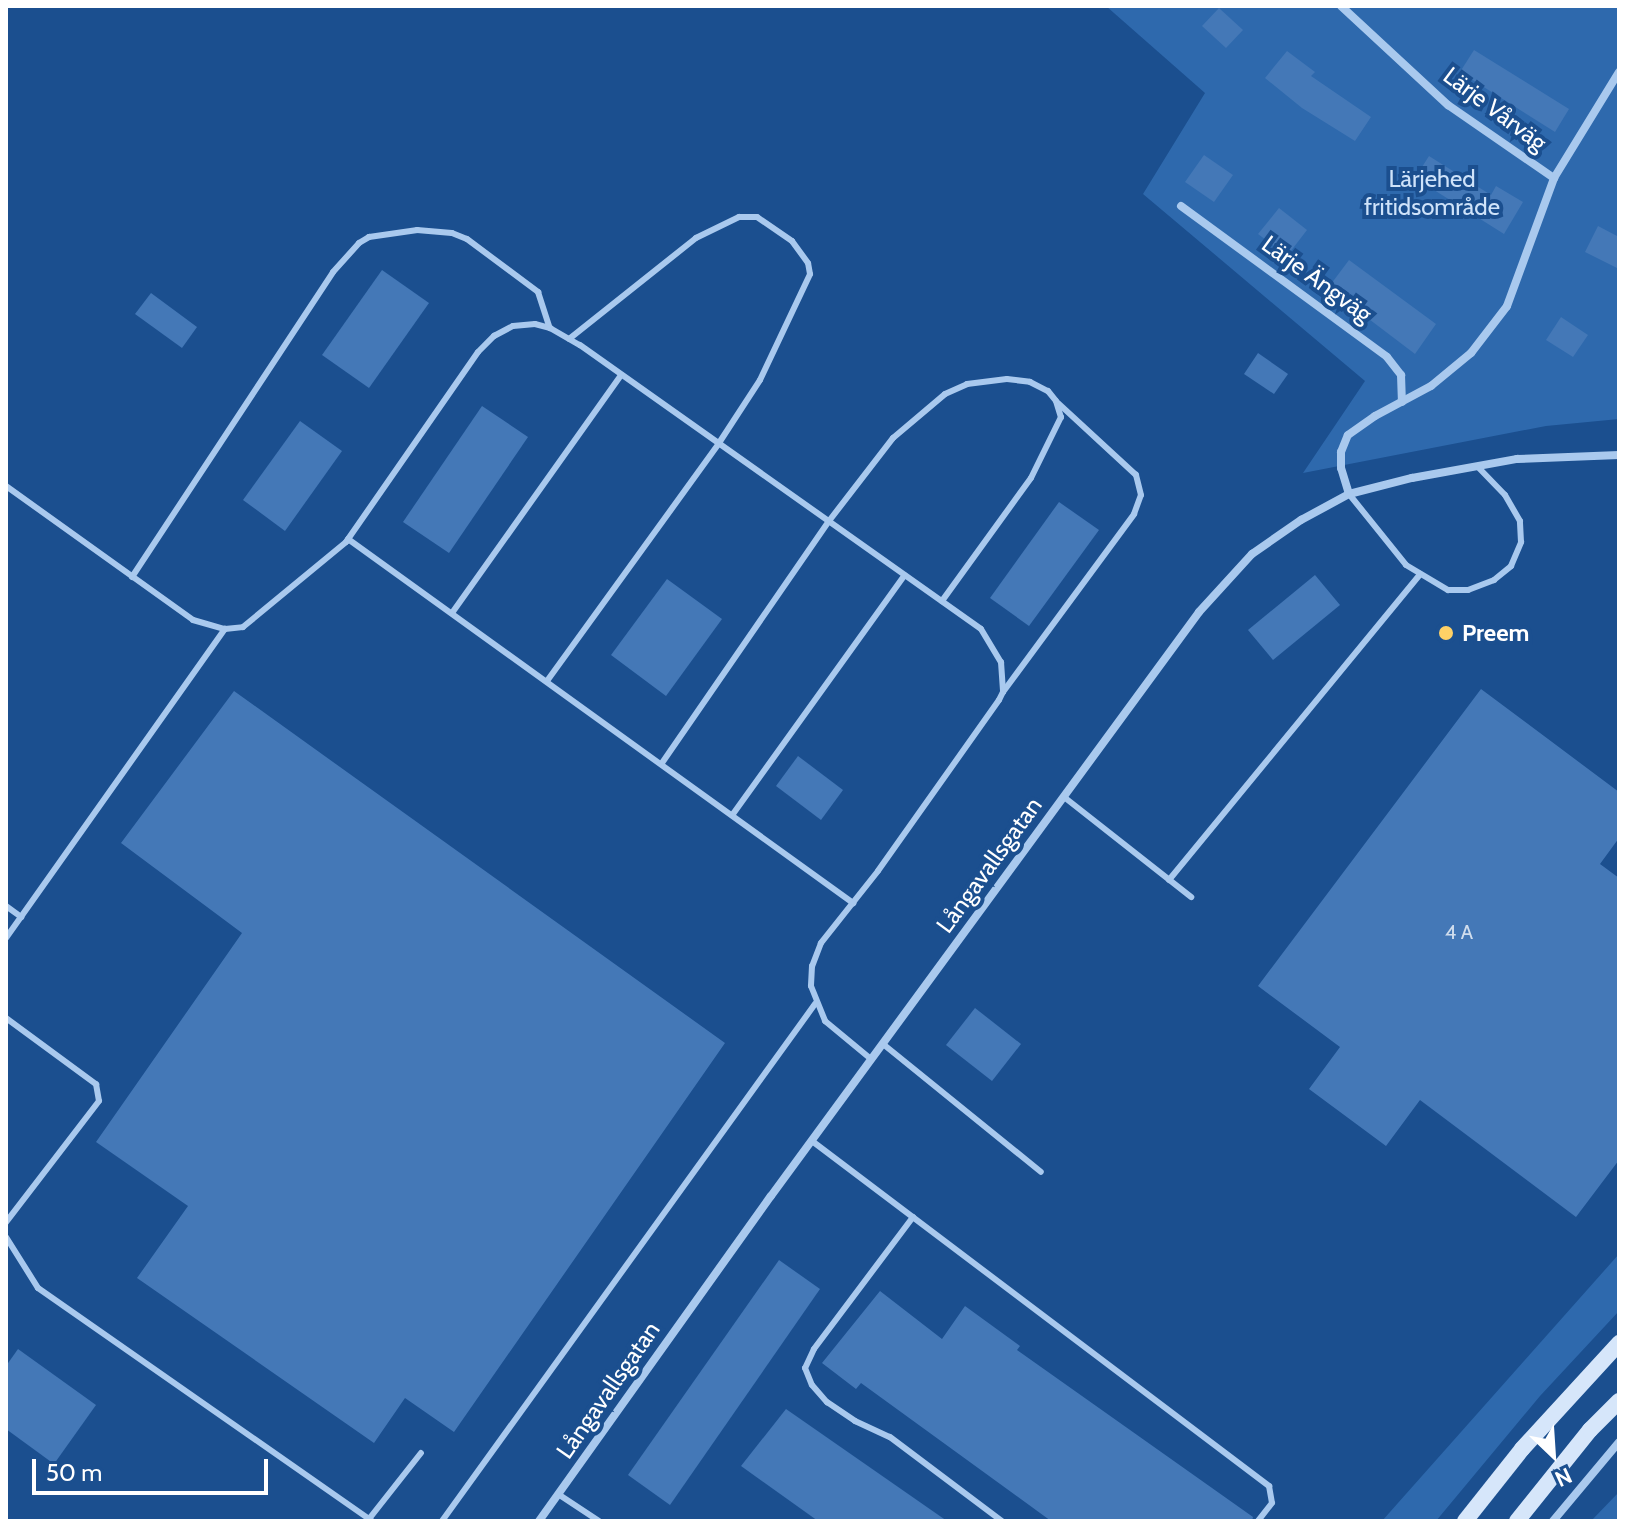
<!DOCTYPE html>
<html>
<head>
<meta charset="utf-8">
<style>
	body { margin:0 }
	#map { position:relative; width:1625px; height:1527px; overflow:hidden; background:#1b4f8f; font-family:Cabin,sans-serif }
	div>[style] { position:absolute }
	.green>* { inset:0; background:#2e69ad }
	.building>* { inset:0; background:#4478b7 }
	.service>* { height:6px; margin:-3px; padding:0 3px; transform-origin:3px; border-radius:3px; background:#a9c9ee }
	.minor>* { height:8px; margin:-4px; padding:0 4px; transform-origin:4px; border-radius:4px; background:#a9c9ee }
	.secondary>* { height:16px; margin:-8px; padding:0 8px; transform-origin:8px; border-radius:8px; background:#d6e6fa }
	.dots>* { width:22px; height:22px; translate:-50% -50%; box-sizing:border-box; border:4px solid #1b4f8f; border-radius:50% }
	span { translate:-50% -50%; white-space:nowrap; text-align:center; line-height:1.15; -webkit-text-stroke:8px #1b4f8f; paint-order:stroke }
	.number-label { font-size:20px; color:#d0dded }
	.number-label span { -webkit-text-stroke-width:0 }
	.street-label { font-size:24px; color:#fff }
	.park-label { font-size:24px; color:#cfe3fa }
	.poi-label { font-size:24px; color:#fff; font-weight:700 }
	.left { translate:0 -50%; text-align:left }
	.frame { position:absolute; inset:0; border:8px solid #fff; pointer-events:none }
	.north { position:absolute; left:1513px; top:1415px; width:80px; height:80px; -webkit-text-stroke:6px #1b4f8f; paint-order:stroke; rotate:155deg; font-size:22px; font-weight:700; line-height:32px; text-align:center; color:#fff }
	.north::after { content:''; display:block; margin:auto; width:28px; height:36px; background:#fff; clip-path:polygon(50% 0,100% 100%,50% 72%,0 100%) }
	.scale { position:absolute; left:32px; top:1459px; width:236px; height:36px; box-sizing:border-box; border:4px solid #fff; border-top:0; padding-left:10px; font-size:24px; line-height:28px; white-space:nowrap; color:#fff; -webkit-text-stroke:6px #1b4f8f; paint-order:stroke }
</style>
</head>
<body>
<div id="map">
	<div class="green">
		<i style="clip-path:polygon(1106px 6px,1619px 6px,1619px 419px,1546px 426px,1303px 473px,1365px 381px,1143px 194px,1205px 93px)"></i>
		<i style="clip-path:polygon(1619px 1254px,1619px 1311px,1540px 1396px,1436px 1521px,1382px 1521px)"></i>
		<i style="clip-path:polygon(1619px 1492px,1619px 1521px,1591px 1521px)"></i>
	</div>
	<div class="building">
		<i style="clip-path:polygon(1219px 8px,1243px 30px,1226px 48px,1202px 26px)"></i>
		<i style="clip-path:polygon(1474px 50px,1569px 109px,1555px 132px,1460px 72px)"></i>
		<i style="clip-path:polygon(1287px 51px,1315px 72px,1311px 76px,1371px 117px,1355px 141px,1302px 108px,1265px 78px)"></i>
		<i style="clip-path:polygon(1204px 155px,1233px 175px,1214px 202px,1185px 182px)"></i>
		<i style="clip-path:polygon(1429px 156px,1491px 195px,1496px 186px,1523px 202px,1504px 234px,1415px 178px)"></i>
		<i style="clip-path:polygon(1279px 208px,1307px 230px,1287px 256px,1258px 234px)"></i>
		<i style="clip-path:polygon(1598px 226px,1619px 237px,1619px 269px,1585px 252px)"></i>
		<i style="clip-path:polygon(1349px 260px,1436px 324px,1415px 354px,1328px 288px)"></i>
		<i style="clip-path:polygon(382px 270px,429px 303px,369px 388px,322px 355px)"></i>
		<i style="clip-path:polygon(151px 293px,197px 327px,182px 348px,135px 314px)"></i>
		<i style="clip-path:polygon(1561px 317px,1588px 335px,1573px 357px,1546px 340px)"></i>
		<i style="clip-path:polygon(1258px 353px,1288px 374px,1274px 394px,1244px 374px)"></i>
		<i style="clip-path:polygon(482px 406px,528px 437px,449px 553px,403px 522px)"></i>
		<i style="clip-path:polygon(300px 421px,342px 451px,285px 531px,243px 500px)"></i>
		<i style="clip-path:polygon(1059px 502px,1099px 530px,1029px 626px,990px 598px)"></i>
		<i style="clip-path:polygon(1315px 575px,1340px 605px,1273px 660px,1248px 630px)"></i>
		<i style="clip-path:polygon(667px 579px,722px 619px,666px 696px,611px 655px)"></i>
		<i style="clip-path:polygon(1481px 689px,1619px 792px,1619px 838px,1600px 864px,1619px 878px,1619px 1160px,1576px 1217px,1420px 1100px,1386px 1146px,1309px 1089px,1340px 1047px,1258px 986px)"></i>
		<i style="clip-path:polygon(234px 691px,725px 1043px,454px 1432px,405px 1398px,374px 1443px,137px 1278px,188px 1206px,96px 1142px,242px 933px,121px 843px)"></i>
		<i style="clip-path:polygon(798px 756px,843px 790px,821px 820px,776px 786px)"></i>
		<i style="clip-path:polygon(975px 1008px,1021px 1044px,992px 1081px,946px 1045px)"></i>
		<i style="clip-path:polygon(779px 1260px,820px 1289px,670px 1505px,628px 1475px)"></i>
		<i style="clip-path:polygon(880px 1291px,942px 1339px,965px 1306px,1020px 1346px,1017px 1350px,1253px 1517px,1252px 1521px,1051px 1521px,861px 1383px,856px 1389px,822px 1363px)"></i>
		<i style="clip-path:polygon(18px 1349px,96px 1405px,54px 1464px,6px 1429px,6px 1366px)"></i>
		<i style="clip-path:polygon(786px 1409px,947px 1521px,818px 1521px,741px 1466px)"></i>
	</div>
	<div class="service">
		<i style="left:6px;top:486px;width:230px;rotate:35.6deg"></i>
		<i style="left:193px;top:620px;width:33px;rotate:16deg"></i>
		<i style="left:225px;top:629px;width:18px;rotate:-6deg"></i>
		<i style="left:243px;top:627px;width:134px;rotate:-39.5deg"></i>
		<i style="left:346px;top:542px;width:231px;rotate:-55.2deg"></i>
		<i style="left:478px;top:352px;width:23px;rotate:-45deg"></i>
		<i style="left:494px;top:336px;width:21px;rotate:-28deg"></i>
		<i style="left:513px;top:326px;width:22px;rotate:-5deg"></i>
		<i style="left:535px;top:324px;width:16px;rotate:15deg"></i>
		<i style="left:550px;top:328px;width:34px;rotate:30deg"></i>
		<i style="left:580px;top:345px;width:491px;rotate:35.3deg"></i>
		<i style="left:981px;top:629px;width:39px;rotate:59deg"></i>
		<i style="left:1001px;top:662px;width:30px;rotate:86deg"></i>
		<i style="left:1003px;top:692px;width:9px;rotate:117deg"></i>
		<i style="left:999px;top:700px;width:209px;rotate:125.3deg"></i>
		<i style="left:878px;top:871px;width:92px;rotate:128.4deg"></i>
		<i style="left:821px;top:943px;width:25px;rotate:111deg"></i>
		<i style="left:812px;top:966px;width:20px;rotate:93deg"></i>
		<i style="left:811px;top:986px;width:38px;rotate:68deg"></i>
		<i style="left:825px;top:1021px;width:60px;rotate:39.6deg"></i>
		<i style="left:1349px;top:494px;width:91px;rotate:51.2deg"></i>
		<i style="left:1406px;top:565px;width:49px;rotate:30.8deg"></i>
		<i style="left:1448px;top:590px;width:20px"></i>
		<i style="left:1468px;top:590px;width:28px;rotate:-21deg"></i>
		<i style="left:1494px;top:580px;width:22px;rotate:-39deg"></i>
		<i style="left:1511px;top:566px;width:26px;rotate:-67deg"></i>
		<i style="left:1521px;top:542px;width:21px;rotate:-93deg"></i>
		<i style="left:1520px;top:521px;width:30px;rotate:-120deg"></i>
		<i style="left:1505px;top:495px;width:40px;rotate:-134deg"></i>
		<i style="left:348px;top:539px;width:623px;rotate:35.78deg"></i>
		<i style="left:132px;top:577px;width:365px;rotate:-56.6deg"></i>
		<i style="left:333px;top:272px;width:39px;rotate:-48deg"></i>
		<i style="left:359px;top:243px;width:12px;rotate:-31deg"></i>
		<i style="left:369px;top:237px;width:49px;rotate:-8.3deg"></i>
		<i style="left:417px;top:230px;width:35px;rotate:5deg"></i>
		<i style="left:452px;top:233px;width:16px;rotate:22deg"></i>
		<i style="left:467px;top:239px;width:89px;rotate:36.7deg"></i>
		<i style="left:538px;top:292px;width:38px;rotate:72deg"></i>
		<i style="left:452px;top:613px;width:292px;rotate:-54.6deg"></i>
		<i style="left:547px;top:681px;width:294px;rotate:-54.1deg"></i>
		<i style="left:719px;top:443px;width:75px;rotate:-56.9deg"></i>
		<i style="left:760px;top:380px;width:117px;rotate:-64.7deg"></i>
		<i style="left:810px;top:274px;width:11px;rotate:-100deg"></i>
		<i style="left:808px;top:263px;width:27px;rotate:-126deg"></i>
		<i style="left:792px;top:241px;width:42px;rotate:-145.6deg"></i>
		<i style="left:757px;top:217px;width:18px;rotate:180deg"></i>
		<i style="left:739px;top:217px;width:48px;rotate:154deg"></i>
		<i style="left:696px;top:238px;width:162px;rotate:141.5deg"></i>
		<i style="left:1003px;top:692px;width:221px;rotate:-53.6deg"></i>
		<i style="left:1134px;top:514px;width:20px;rotate:-70deg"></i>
		<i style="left:1141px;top:495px;width:21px;rotate:-104deg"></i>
		<i style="left:1136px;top:475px;width:106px;rotate:-137.3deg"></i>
		<i style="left:662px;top:763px;width:294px;rotate:-55.4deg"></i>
		<i style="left:829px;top:521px;width:105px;rotate:-52.4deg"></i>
		<i style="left:893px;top:438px;width:68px;rotate:-40.2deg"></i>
		<i style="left:945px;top:394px;width:24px;rotate:-24deg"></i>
		<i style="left:967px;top:384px;width:40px;rotate:-7.1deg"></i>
		<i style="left:1007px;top:379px;width:23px;rotate:7deg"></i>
		<i style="left:1030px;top:382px;width:20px;rotate:27deg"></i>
		<i style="left:1048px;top:391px;width:13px;rotate:51deg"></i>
		<i style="left:1056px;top:401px;width:17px;rotate:73deg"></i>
		<i style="left:1061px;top:417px;width:68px;rotate:116.2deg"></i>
		<i style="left:1031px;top:478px;width:152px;rotate:125.9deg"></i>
		<i style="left:1064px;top:797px;width:162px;rotate:38.2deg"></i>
		<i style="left:733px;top:814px;width:294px;rotate:-54.3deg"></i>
		<i style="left:1169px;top:880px;width:396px;rotate:-50.6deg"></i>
		<i style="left:6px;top:906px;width:19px;rotate:36deg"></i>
		<i style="left:6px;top:938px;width:379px;rotate:-54.7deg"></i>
		<i style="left:6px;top:1018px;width:112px;rotate:36.3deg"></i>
		<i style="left:96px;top:1084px;width:17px;rotate:80deg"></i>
		<i style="left:99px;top:1101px;width:153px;rotate:127.5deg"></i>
		<i style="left:883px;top:1044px;width:203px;rotate:39deg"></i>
		<i style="left:812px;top:1141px;width:573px;rotate:37.05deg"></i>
		<i style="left:1269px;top:1486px;width:17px;rotate:80deg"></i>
		<i style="left:1272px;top:1503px;width:23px;rotate:128deg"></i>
		<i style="left:913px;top:1217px;width:165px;rotate:126.9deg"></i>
		<i style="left:814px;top:1349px;width:21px;rotate:115deg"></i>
		<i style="left:805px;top:1368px;width:18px;rotate:68deg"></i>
		<i style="left:812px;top:1385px;width:23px;rotate:49deg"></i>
		<i style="left:827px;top:1402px;width:34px;rotate:34deg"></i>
		<i style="left:855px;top:1421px;width:38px;rotate:25deg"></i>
		<i style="left:890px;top:1437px;width:140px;rotate:36.9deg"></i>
		<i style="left:6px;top:1237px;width:60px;rotate:57.9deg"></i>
		<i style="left:38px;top:1288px;width:407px;rotate:34.9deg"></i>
		<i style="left:558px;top:1494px;width:49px;rotate:33.4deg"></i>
		<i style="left:369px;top:1519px;width:84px;rotate:-51.8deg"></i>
		<i style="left:442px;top:1521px;width:638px;rotate:-54.19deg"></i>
	</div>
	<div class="minor">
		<i style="left:1341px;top:6px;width:146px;rotate:42.8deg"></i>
		<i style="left:1448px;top:105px;width:129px;rotate:34.6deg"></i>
		<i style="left:1181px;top:206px;width:255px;rotate:36.2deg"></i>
		<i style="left:1387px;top:357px;width:23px;rotate:52deg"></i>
		<i style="left:1401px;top:375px;width:27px;rotate:88deg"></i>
		<i style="left:1349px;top:494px;width:27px;rotate:-107deg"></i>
		<i style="left:1341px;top:468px;width:16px;rotate:-90deg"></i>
		<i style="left:1341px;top:452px;width:18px;rotate:-68deg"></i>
		<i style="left:1348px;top:435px;width:33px;rotate:-35deg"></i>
		<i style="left:1375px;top:416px;width:64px;rotate:-28.2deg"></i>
		<i style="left:1431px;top:386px;width:52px;rotate:-39.5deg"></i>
		<i style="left:1471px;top:353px;width:59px;rotate:-52.5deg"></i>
		<i style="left:1507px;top:306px;width:136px;rotate:-69.8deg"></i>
		<i style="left:1554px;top:178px;width:124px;rotate:-58.5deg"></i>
		<i style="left:539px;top:1521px;width:399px;rotate:-54.5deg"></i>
		<i style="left:771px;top:1196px;width:724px;rotate:-53.76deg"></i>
		<i style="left:1199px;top:612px;width:79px;rotate:-47.6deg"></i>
		<i style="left:1252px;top:554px;width:60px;rotate:-34.8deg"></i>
		<i style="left:1301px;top:520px;width:55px;rotate:-28.4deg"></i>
		<i style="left:1349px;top:494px;width:65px;rotate:-14.3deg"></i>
		<i style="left:1412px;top:478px;width:107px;rotate:-10.3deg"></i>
		<i style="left:1517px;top:459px;width:102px;rotate:-2.2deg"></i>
		<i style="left:1553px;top:1521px;width:103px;rotate:-50.1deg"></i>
	</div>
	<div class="secondary">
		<i style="left:1465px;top:1521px;width:92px;rotate:-51.6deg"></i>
		<i style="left:1522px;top:1449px;width:144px;rotate:-47.5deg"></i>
		<i style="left:1517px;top:1521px;width:117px;rotate:-51.3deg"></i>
		<i style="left:1590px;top:1430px;width:41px;rotate:-45deg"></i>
	</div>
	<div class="dots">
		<i style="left:1446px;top:633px;background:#ffd166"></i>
	</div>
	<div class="number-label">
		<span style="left:1459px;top:932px">4 A</span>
	</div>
	<div class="street-label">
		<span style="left:1495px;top:109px;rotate:37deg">Lärje Vårväg</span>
		<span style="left:1317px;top:279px;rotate:36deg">Lärje Ängväg</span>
		<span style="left:989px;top:865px;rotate:-54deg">Långavallsgatan</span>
		<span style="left:608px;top:1390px;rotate:-55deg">Långavallsgatan</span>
	</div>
	<div class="park-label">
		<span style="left:1432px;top:193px">Lärjehed<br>fritidsområde</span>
	</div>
	<div class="poi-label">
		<span class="left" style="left:1462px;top:633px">Preem</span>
	</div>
	<div class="frame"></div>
	<div class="north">N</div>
	<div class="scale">50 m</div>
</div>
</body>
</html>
